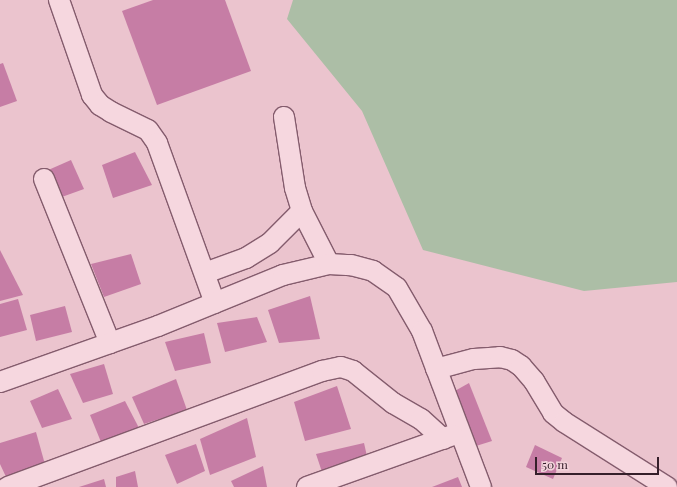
<!DOCTYPE html>
<html>
<head>
<meta charset="utf-8">
<style>
	body { margin:0 }
	#map { position:relative; width:677px; height:487px; overflow:hidden; background:#ebc4ce; font-family:"Playfair Display",serif }
	div>[style] { position:absolute }
	.water>* { inset:0; background:#acbea6 }
	.building>* { inset:0; background:#c67da5 }
	.roads { filter:drop-shadow(1px 0 #845c6d) drop-shadow(-1px 0 #845c6d) drop-shadow(0 1px #845c6d) drop-shadow(0 -1px #845c6d) }
	.minor>* { height:20px; margin:-10px; padding:0 10px; transform-origin:10px; border-radius:10px; background:#f6d7df }
	span { translate:-50% -50%; white-space:nowrap; text-align:center; line-height:1.15; -webkit-text-stroke:3px #f3d3db; paint-order:stroke }
	.scale { position:absolute; left:535px; top:457px; width:124px; height:18px; box-sizing:border-box; border:2px solid #351f2a; border-top:0; padding-left:5px; font-size:12px; line-height:14px; white-space:nowrap; color:#351f2a; -webkit-text-stroke:3px #f3d3db; paint-order:stroke }
</style>
</head>
<body>
<div id="map">
	<div class="water">
		<i style="clip-path:polygon(293px 0,677px 0,677px 282px,584px 291px,423px 250px,362px 111px,287px 19px)"></i>
	</div>
	<div class="building">
		<i style="clip-path:polygon(153px 0,225px 0,251px 71px,157px 105px,122px 11px)"></i>
		<i style="clip-path:polygon(3px 63px,17px 101px,0 107px,0 64px)"></i>
		<i style="clip-path:polygon(135px 152px,152px 185px,113px 198px,102px 165px)"></i>
		<i style="clip-path:polygon(71px 160px,84px 189px,59px 198px,46px 171px)"></i>
		<i style="clip-path:polygon(0 250px,23px 295px,0 301px)"></i>
		<i style="clip-path:polygon(131px 254px,141px 284px,104px 297px,91px 264px)"></i>
		<i style="clip-path:polygon(310px 296px,320px 339px,279px 343px,268px 310px)"></i>
		<i style="clip-path:polygon(18px 299px,27px 330px,0 337px,0 304px)"></i>
		<i style="clip-path:polygon(65px 306px,72px 332px,36px 341px,30px 315px)"></i>
		<i style="clip-path:polygon(257px 317px,267px 342px,225px 352px,217px 323px)"></i>
		<i style="clip-path:polygon(204px 333px,211px 363px,175px 371px,165px 342px)"></i>
		<i style="clip-path:polygon(104px 364px,113px 394px,83px 403px,70px 374px)"></i>
		<i style="clip-path:polygon(176px 379px,187px 410px,144px 424px,132px 397px)"></i>
		<i style="clip-path:polygon(469px 383px,492px 441px,476px 446px,453px 392px)"></i>
		<i style="clip-path:polygon(337px 386px,351px 429px,305px 441px,294px 402px)"></i>
		<i style="clip-path:polygon(58px 389px,72px 419px,42px 428px,30px 401px)"></i>
		<i style="clip-path:polygon(125px 401px,139px 428px,101px 442px,90px 415px)"></i>
		<i style="clip-path:polygon(247px 418px,256px 457px,210px 475px,200px 439px)"></i>
		<i style="clip-path:polygon(36px 432px,46px 468px,7px 479px,0 464px,0 443px)"></i>
		<i style="clip-path:polygon(364px 443px,369px 465px,325px 481px,316px 454px)"></i>
		<i style="clip-path:polygon(196px 444px,205px 471px,177px 484px,165px 455px)"></i>
		<i style="clip-path:polygon(535px 445px,562px 458px,553px 479px,526px 467px)"></i>
		<i style="clip-path:polygon(263px 466px,267px 487px,234px 487px,231px 481px)"></i>
		<i style="clip-path:polygon(135px 471px,138px 487px,116px 487px,116px 477px)"></i>
		<i style="clip-path:polygon(458px 477px,462px 487px,432px 487px)"></i>
		<i style="clip-path:polygon(104px 479px,106px 487px,79px 487px)"></i>
	</div>
	<div class="roads">
		<div class="minor">
			<i style="left:59px;top:0;width:101px;rotate:70.8deg"></i>
			<i style="left:92px;top:95px;width:13px;rotate:51deg"></i>
			<i style="left:100px;top:105px;width:13px;rotate:32deg"></i>
			<i style="left:111px;top:112px;width:41px;rotate:25.9deg"></i>
			<i style="left:148px;top:130px;width:16px;rotate:55deg"></i>
			<i style="left:157px;top:143px;width:170px;rotate:70.1deg"></i>
			<i style="left:284px;top:117px;width:72px;rotate:81.2deg"></i>
			<i style="left:295px;top:188px;width:24px;rotate:73deg"></i>
			<i style="left:302px;top:211px;width:59px;rotate:63deg"></i>
			<i style="left:44px;top:179px;width:177px;rotate:68.1deg"></i>
			<i style="left:205px;top:273px;width:44px;rotate:-20.1deg"></i>
			<i style="left:246px;top:258px;width:28px;rotate:-32deg"></i>
			<i style="left:270px;top:243px;width:45px;rotate:-45deg"></i>
			<i style="left:436px;top:369px;width:39px;rotate:-15deg"></i>
			<i style="left:474px;top:359px;width:26px;rotate:-4deg"></i>
			<i style="left:500px;top:357px;width:12px;rotate:14deg"></i>
			<i style="left:512px;top:360px;width:11px;rotate:34deg"></i>
			<i style="left:521px;top:366px;width:20px;rotate:49deg"></i>
			<i style="left:534px;top:381px;width:37px;rotate:59deg"></i>
			<i style="left:553px;top:413px;width:14px;rotate:39deg"></i>
			<i style="left:564px;top:422px;width:122px;rotate:32.3deg"></i>
			<i style="left:0;top:382px;width:168px;rotate:-19.5deg"></i>
			<i style="left:158px;top:326px;width:135px;rotate:-22.2deg"></i>
			<i style="left:283px;top:275px;width:47px;rotate:-13.4deg"></i>
			<i style="left:329px;top:264px;width:22px;rotate:3deg"></i>
			<i style="left:351px;top:265px;width:23px;rotate:15deg"></i>
			<i style="left:373px;top:271px;width:29px;rotate:35deg"></i>
			<i style="left:397px;top:288px;width:50px;rotate:59.8deg"></i>
			<i style="left:422px;top:331px;width:167px;rotate:69.3deg"></i>
			<i style="left:8px;top:487px;width:335px;rotate:-20.3deg"></i>
			<i style="left:322px;top:371px;width:19px;rotate:-12deg"></i>
			<i style="left:341px;top:367px;width:13px;rotate:18deg"></i>
			<i style="left:353px;top:371px;width:51px;rotate:38.7deg"></i>
			<i style="left:393px;top:403px;width:32px;rotate:30deg"></i>
			<i style="left:421px;top:419px;width:30px;rotate:42deg"></i>
			<i style="left:307px;top:487px;width:155px;rotate:-19.6deg"></i>
		</div>
	</div>
	<div class="scale">50 m</div>
</div>
</body>
</html>
